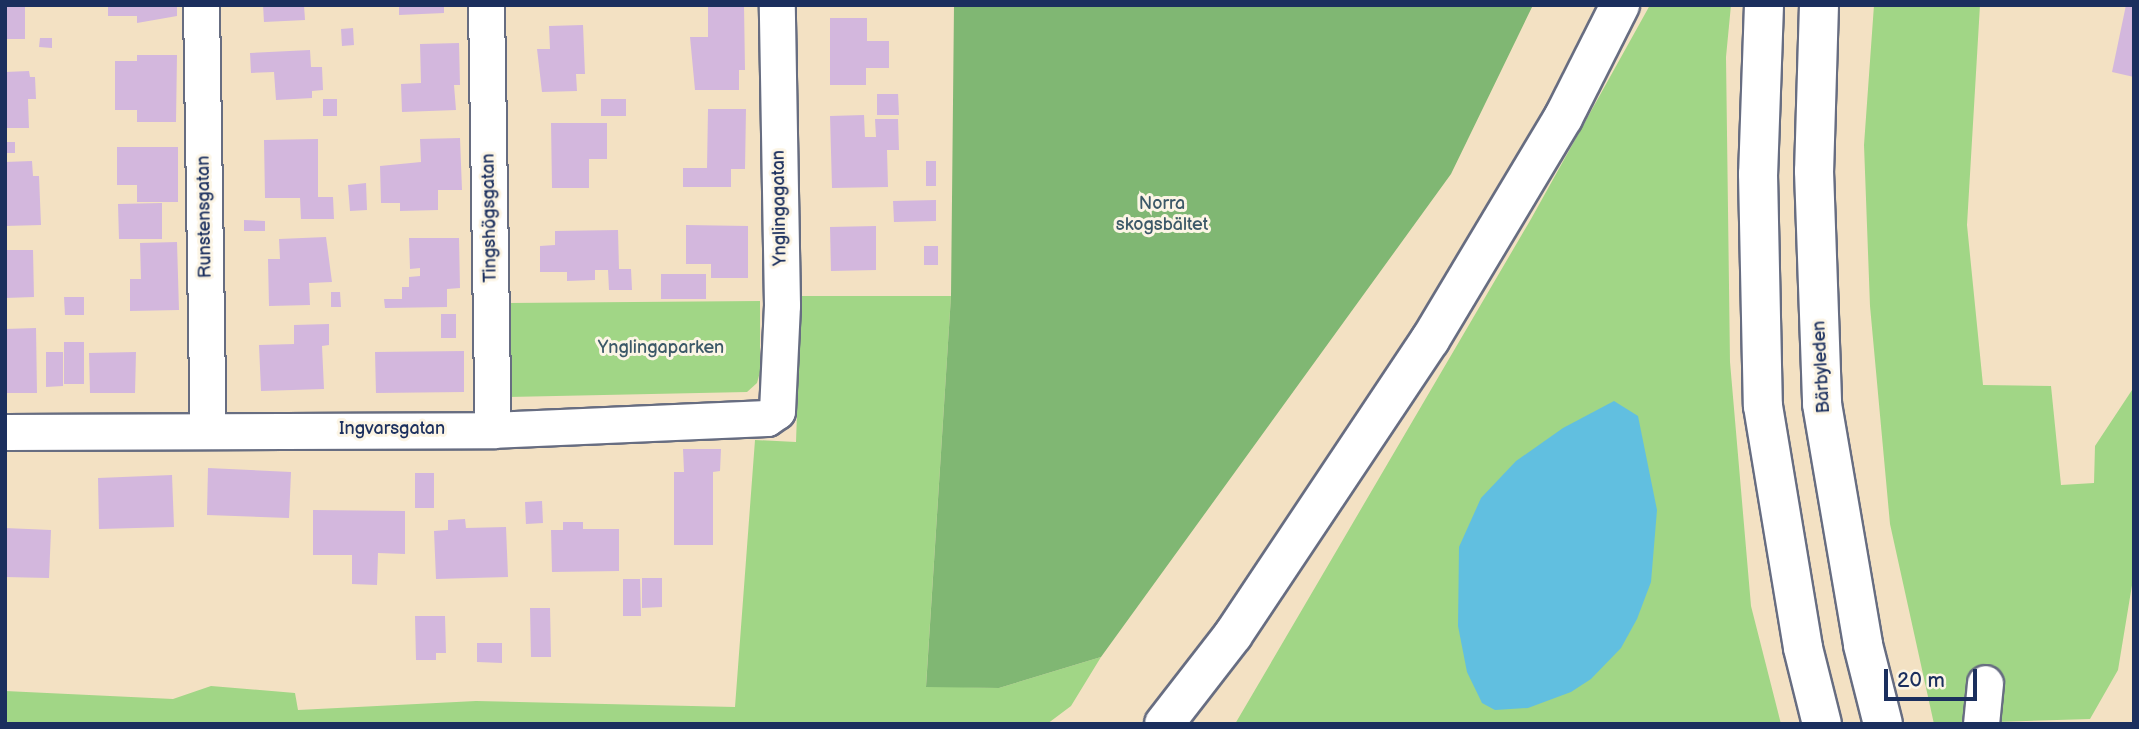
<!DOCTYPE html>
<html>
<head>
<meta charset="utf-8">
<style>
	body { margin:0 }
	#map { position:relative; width:2139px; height:729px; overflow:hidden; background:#f3e1c3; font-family:"Balsamiq Sans",sans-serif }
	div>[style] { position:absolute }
	.green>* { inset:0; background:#a1d686 }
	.forest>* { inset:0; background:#80b773 }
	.water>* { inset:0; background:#61bfe0 }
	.building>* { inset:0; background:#d3b7dd }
	.roads { filter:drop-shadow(2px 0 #676d81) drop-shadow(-2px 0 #676d81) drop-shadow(0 2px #676d81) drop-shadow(0 -2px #676d81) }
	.street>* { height:35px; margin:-17.5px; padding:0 17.5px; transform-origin:17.5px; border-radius:17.5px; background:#fff }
	.primary>* { height:38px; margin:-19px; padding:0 19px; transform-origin:19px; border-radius:19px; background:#fff }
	span { translate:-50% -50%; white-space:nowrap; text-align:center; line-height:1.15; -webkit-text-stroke:6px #fcf5e5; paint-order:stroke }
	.park-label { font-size:18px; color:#3c5968 }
	.street-label { font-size:18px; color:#1b2f5e }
	.frame { position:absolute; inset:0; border:7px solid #1b2f5e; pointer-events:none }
	.scale { position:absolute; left:1884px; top:669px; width:93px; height:32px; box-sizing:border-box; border:4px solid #1b2f5e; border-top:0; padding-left:9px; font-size:21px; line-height:24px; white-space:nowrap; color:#1b2f5e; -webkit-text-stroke:5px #fcf5e5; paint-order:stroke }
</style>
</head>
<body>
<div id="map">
	<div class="green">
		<i style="clip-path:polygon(1650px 5px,1731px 5px,1726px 57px,1730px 362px,1751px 606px,1781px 724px,1235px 724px,1531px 219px)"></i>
		<i style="clip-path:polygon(1874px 5px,1980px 5px,1967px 225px,1983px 385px,2051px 386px,2061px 485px,2094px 483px,2095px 446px,2134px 387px,2134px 573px,2118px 670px,2090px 719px,1934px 724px,1890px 524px,1870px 306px,1864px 145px)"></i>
		<i style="clip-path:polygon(801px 296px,951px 296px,926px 686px,999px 688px,1101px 657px,1071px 706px,1047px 724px,5px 722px,5px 691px,173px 699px,211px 686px,295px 693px,298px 710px,476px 701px,735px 707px,755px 440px,796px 442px)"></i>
		<i style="clip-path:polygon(760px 301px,760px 372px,757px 383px,747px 392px,507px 397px,505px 303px)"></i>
	</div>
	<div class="forest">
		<i style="clip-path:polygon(954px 5px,1533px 5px,1451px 174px,1101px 657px,999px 688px,926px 687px,951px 296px)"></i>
	</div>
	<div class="water">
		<i style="clip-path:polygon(1614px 401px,1638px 416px,1657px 510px,1651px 582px,1637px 619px,1621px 648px,1591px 679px,1571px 692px,1528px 708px,1495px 710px,1482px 703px,1467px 672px,1458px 626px,1459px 547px,1481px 498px,1516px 461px,1563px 428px)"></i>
	</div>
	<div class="building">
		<i style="clip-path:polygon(5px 5px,25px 5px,25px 39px,5px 39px)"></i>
		<i style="clip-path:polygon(108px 5px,177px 5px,177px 16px,137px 23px,137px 16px,108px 16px)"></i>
		<i style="clip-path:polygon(263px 5px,304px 5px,305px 20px,264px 22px)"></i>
		<i style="clip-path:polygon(399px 5px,444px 5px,444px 13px,399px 15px)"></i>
		<i style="clip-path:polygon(708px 5px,744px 5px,745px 70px,739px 70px,739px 90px,695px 90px,690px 37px,708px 37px)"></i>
		<i style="clip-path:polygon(2126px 5px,2134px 5px,2134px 77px,2112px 72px)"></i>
		<i style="clip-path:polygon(830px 18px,867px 18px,867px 41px,889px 41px,889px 68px,866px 68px,866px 85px,830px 85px)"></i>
		<i style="clip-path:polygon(583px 25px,585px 74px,576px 74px,577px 91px,542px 92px,537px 49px,550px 49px,549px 26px)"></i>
		<i style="clip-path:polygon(353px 28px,354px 45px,342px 46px,341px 29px)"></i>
		<i style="clip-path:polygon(40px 38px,52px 38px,52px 48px,39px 47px)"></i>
		<i style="clip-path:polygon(459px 43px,460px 85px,454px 85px,456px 110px,402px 112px,401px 84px,421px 83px,420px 44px)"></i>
		<i style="clip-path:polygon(310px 50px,311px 67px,322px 67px,323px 90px,312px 91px,312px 98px,276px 100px,274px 72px,251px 73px,250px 53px)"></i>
		<i style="clip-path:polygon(137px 55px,177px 55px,176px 122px,137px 122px,137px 110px,115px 110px,115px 61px,137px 61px)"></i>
		<i style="clip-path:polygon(29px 71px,30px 77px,35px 77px,36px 99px,28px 99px,29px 128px,5px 128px,5px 72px)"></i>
		<i style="clip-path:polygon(877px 94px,898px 94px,899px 115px,877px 115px)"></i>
		<i style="clip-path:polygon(323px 99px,337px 99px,337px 116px,323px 116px)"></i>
		<i style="clip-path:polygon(601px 99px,626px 99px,626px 116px,601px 116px)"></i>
		<i style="clip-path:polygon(708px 109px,746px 109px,745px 169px,731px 169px,731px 187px,683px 187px,683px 168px,707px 168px)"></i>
		<i style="clip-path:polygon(864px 115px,865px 137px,876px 137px,875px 119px,898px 119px,899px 150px,887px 150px,888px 187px,832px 188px,830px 116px)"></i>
		<i style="clip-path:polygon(551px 123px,607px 123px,607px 159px,589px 159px,589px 188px,552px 188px)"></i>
		<i style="clip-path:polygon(460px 138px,462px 190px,438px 190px,438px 210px,400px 211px,400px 203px,381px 203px,380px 166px,421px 162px,420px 139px)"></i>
		<i style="clip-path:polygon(318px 139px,318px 197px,333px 197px,334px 219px,301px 219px,300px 198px,265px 198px,264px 140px)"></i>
		<i style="clip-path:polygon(5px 142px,15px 142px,15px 153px,5px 153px)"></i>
		<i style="clip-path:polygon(117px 147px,178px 147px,178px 202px,137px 202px,137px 185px,117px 185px)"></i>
		<i style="clip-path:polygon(32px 161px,33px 176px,39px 176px,41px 225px,5px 226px,5px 162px)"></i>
		<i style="clip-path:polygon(926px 161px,936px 161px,936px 186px,926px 186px)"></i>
		<i style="clip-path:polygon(366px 183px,367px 210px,350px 211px,348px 185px)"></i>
		<i style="clip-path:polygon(936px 200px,936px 221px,894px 222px,893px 201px)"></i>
		<i style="clip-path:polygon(162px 203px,162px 239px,119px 239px,118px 204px)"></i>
		<i style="clip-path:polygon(244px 220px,265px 221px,265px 231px,244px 231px)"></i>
		<i style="clip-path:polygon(686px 225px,748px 226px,748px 278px,711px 278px,711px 264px,686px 264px)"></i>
		<i style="clip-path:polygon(876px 226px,876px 270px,831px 271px,830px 227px)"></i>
		<i style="clip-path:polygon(618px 230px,619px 269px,631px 269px,632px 290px,609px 290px,608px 270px,595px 270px,595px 280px,567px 281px,567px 272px,540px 272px,540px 246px,555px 245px,555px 231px)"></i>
		<i style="clip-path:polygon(326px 237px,332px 282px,309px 283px,310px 305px,269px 306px,268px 259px,280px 259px,279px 239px)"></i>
		<i style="clip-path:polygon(409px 238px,459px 238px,460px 288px,447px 289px,447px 307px,385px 308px,384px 299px,402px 299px,402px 287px,409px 287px,409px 277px,420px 276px,420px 268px,410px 269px)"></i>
		<i style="clip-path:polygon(177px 242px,179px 310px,130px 311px,130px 279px,141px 279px,140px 243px)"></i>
		<i style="clip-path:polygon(924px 246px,938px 246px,938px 265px,924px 265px)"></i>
		<i style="clip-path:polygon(5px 250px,33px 250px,34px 297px,5px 298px)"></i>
		<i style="clip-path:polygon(661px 274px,706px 274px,706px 299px,661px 299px)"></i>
		<i style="clip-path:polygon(331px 292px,340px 292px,341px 307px,331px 307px)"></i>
		<i style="clip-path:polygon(64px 297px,84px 297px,84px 315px,65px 315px)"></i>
		<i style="clip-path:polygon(441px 314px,456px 314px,456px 338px,441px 338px)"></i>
		<i style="clip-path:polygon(329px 324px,329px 345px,322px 346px,324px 389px,261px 391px,259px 345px,294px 344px,294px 325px)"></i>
		<i style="clip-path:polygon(36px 328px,37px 393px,5px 393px,5px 329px)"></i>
		<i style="clip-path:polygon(64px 342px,84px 342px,84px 384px,64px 384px)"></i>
		<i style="clip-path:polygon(464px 351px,464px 392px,376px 393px,375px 352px)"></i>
		<i style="clip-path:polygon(46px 352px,63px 352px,63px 386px,46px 387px)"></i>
		<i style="clip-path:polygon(136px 352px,135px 393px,90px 393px,89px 353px)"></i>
		<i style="clip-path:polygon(683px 449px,721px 449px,720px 471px,713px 472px,713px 545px,674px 545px,674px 472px,684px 472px)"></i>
		<i style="clip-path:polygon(208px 468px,291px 472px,289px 518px,207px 515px)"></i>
		<i style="clip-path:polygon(415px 473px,434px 473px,434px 508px,415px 508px)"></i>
		<i style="clip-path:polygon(172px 475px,174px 527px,99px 529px,98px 478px)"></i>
		<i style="clip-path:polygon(542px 501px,543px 523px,526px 524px,525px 502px)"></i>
		<i style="clip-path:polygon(313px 510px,405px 511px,405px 554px,378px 553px,377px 585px,352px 584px,352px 555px,313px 555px)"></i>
		<i style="clip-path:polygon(465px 519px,466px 528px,506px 527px,508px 577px,436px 579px,434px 531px,448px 530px,448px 520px)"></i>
		<i style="clip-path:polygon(563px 522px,583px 522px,583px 529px,619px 529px,619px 571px,552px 572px,551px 530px,563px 530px)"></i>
		<i style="clip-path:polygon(5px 528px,51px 530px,49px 578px,5px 577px)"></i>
		<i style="clip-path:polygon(642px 578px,662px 578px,662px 607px,642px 608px)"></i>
		<i style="clip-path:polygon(623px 579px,640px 579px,641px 616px,623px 616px)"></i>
		<i style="clip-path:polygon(530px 608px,550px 608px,551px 657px,531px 657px)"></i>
		<i style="clip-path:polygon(415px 616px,445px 616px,446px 653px,436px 653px,436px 660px,416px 660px)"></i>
		<i style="clip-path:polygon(477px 643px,502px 643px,502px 663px,477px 662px)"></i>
	</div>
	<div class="roads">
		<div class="street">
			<i style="left:201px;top:5px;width:423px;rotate:89.1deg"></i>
			<i style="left:486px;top:5px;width:425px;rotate:89.1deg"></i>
			<i style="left:5px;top:432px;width:488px;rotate:-0.2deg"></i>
			<i style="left:493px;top:430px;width:274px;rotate:-2.5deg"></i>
			<i style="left:767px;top:418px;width:12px;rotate:-35deg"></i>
			<i style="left:777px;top:411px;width:106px;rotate:-87.3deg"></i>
			<i style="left:782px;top:305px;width:300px;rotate:-91deg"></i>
			<i style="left:1981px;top:724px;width:41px;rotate:-84.4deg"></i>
		</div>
		<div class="primary">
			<i style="left:1764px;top:5px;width:169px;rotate:92deg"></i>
			<i style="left:1758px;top:174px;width:232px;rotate:88.8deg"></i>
			<i style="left:1763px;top:406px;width:245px;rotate:80.6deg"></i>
			<i style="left:1803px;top:648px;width:78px;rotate:76deg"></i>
			<i style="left:1819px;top:5px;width:166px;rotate:91.7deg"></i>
			<i style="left:1814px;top:171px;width:233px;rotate:88deg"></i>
			<i style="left:1822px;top:404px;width:244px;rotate:80.3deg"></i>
			<i style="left:1863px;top:645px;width:81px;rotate:75.8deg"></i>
			<i style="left:1164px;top:724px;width:113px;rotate:-52.2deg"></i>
			<i style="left:1233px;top:635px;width:355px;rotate:-56.3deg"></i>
			<i style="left:1430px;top:340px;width:259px;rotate:-59.1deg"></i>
			<i style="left:1563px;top:118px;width:127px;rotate:-63.2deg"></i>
		</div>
	</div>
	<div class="park-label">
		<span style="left:1162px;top:215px">Norra<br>skogsbältet</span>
		<span style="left:661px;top:348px">Ynglingaparken</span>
	</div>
	<div class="street-label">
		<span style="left:780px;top:208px;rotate:-91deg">Ynglingagatan</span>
		<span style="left:205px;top:217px;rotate:-91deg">Runstensgatan</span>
		<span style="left:490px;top:218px;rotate:-91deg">Tingshögsgatan</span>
		<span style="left:1822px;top:367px;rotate:-93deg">Bärbyleden</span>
		<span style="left:392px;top:429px">Ingvarsgatan</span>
	</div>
	<div class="frame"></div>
	<div class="scale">20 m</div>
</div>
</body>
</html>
